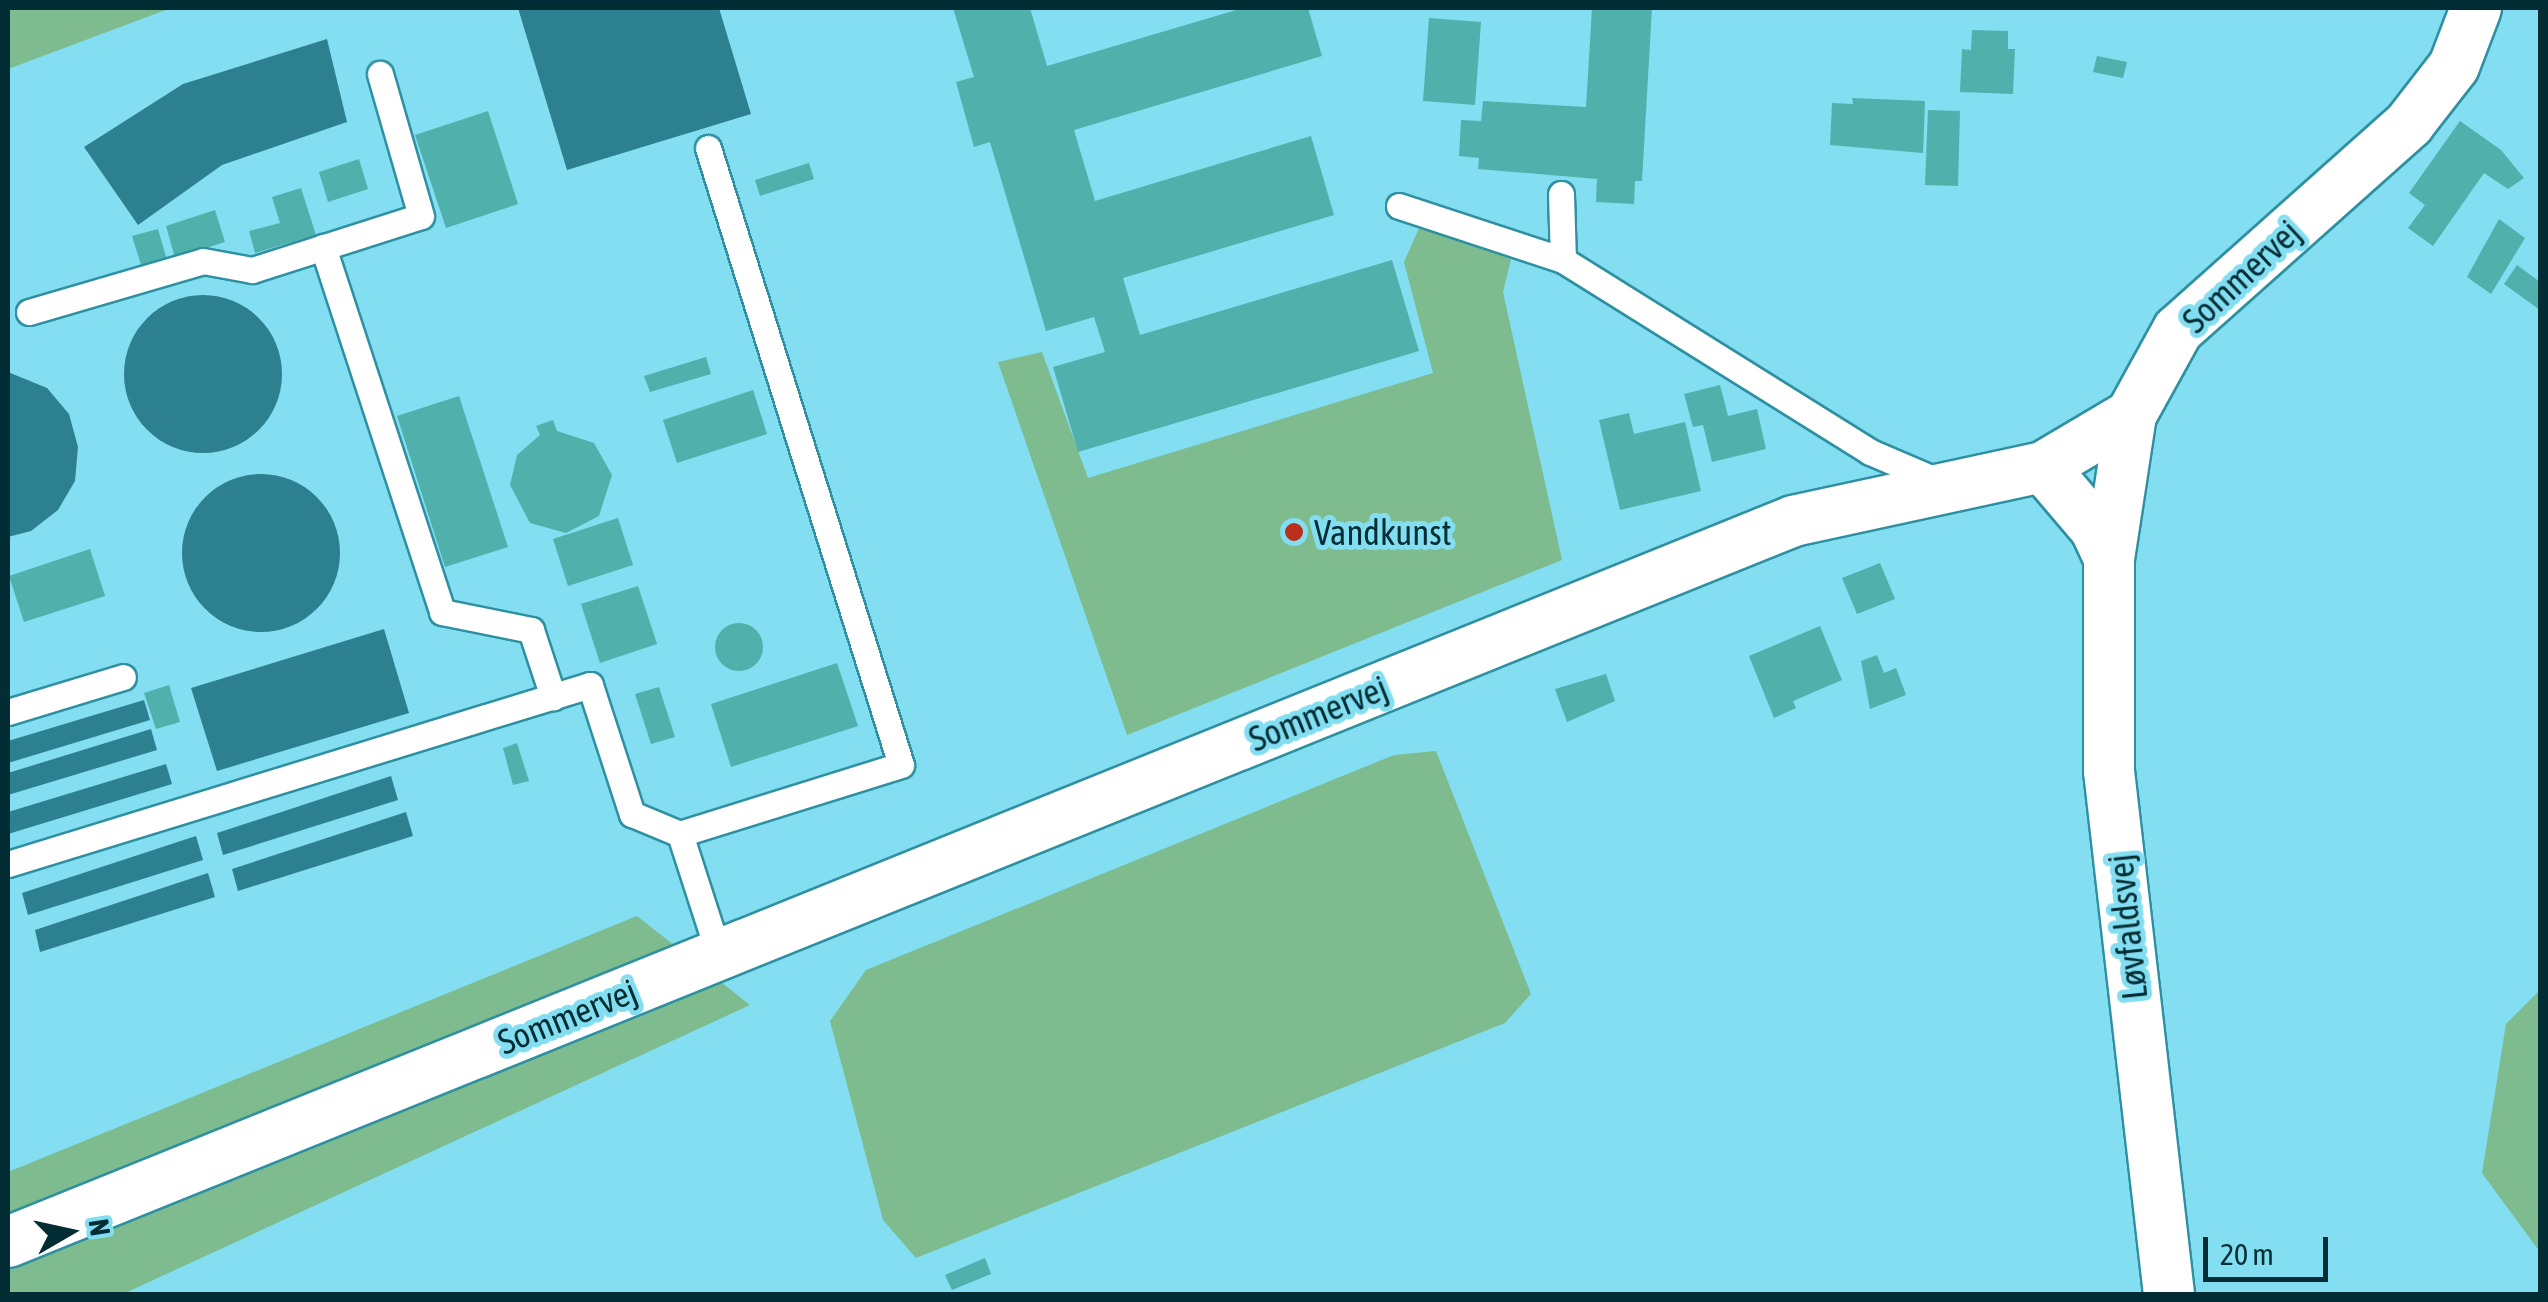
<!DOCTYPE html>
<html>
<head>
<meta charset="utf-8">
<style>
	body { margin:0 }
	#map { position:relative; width:2548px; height:1302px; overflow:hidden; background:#82def0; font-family:"Asap Condensed",sans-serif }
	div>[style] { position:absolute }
	.green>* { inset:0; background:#7ebb8e }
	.water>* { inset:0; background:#2d808f }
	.round { border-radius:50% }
	.building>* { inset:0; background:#4fb0ac }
	.roads { filter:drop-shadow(2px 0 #2e90a1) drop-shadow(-2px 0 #2e90a1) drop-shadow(0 2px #2e90a1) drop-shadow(0 -2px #2e90a1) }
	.lane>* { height:25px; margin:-12.5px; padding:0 12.5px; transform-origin:12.5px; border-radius:12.5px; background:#fff }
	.street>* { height:50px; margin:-25px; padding:0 25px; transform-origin:25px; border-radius:25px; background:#fff }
	.dots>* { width:28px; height:28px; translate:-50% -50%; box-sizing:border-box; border:5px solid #82def0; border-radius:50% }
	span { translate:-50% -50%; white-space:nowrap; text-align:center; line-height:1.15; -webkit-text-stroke:10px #82def0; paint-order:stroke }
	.street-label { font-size:35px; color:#032d34 }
	.poi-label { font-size:35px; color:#032d34 }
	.left { translate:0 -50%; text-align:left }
	.frame { position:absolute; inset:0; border:10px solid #032d34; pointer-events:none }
	.north { position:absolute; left:20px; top:1182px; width:100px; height:100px; -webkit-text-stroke:8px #82def0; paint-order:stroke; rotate:81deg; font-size:28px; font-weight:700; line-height:40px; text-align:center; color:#032d34 }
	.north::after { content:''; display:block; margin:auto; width:35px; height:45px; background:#032d34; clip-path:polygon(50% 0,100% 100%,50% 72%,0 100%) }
	.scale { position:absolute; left:2203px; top:1237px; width:125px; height:45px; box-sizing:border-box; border:5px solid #032d34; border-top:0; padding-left:12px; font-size:30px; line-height:35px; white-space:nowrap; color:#032d34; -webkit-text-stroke:8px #82def0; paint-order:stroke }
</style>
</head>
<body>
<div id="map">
	<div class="green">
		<i style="clip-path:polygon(8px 8px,171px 8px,8px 69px)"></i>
		<i style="clip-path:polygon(1420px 226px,1511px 259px,1503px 292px,1562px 560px,1127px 735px,998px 362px,1042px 352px,1088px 478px,1433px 373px,1404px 262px)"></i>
		<i style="clip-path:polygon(1436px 751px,1531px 994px,1505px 1023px,916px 1258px,883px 1220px,830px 1021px,866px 970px,1394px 755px)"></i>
		<i style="clip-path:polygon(637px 916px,750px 1005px,123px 1294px,8px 1294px,8px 1172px)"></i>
		<i style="clip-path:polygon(2540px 990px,2540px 1252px,2482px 1173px,2506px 1024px)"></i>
	</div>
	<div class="water">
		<i style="clip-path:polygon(518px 8px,719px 8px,751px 114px,567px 170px)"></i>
		<i style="clip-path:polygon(327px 39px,347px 122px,222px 165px,138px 225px,84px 147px,183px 84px)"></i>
		<i class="round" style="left:124px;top:295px;width:158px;height:158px"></i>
		<i style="clip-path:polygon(8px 372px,47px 388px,69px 414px,78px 447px,75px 481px,58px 510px,31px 531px,8px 537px)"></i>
		<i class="round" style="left:182px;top:474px;width:158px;height:158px"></i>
		<i style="clip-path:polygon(384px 629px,409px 713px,217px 771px,191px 688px)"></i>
		<i style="clip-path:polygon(144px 700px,150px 720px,8px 763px,8px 741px)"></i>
		<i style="clip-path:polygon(151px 729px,157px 750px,8px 795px,8px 773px)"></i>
		<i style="clip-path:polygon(166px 764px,172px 784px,8px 834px,8px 812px)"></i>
		<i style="clip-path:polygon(391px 776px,398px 800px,223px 855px,217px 833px)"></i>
		<i style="clip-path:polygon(406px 812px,413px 836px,238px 891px,232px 869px)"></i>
		<i style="clip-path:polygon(196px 836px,203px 860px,28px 915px,22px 893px)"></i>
		<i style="clip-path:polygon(208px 873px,215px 897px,40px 952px,35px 930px)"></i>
	</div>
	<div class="building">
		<i style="clip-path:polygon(953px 8px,1030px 8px,1047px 66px,1243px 8px,1308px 8px,1322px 56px,1074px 130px,1095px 201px,1311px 136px,1334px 215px,1123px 278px,1140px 335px,1392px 260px,1419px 351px,1078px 452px,1053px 367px,1105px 352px,1094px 317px,1046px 331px,990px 142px,974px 147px,956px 82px,974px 77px)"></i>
		<i style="clip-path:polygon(1592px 8px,1652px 8px,1642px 181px,1635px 181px,1634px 204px,1596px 202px,1597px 179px,1478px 169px,1479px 158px,1459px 156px,1461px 120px,1481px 121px,1483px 101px,1586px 107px)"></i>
		<i style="clip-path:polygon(1429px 18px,1481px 22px,1475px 105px,1423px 101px)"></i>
		<i style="clip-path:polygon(1972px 30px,2008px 31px,2008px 49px,2015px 49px,2013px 94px,1960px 92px,1962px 49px,1971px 50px)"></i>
		<i style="clip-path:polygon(2097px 56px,2127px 62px,2123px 78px,2093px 72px)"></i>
		<i style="clip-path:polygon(1852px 98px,1925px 101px,1923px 153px,1830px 145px,1832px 103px,1853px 104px)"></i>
		<i style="clip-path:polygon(1928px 110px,1960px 111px,1958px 186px,1925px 185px)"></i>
		<i style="clip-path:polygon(488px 111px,518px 204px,446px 228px,415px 135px)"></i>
		<i style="clip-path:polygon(2460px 121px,2501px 150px,2524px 178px,2508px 189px,2484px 173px,2433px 246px,2408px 228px,2425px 205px,2409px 193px)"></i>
		<i style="clip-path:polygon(359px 159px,368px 189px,328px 202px,319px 172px)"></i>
		<i style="clip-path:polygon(809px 163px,814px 179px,760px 196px,755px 180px)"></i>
		<i style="clip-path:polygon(301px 188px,316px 235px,255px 253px,249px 231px,280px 223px,272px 197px)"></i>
		<i style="clip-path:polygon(215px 210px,225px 242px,175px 258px,166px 226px)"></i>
		<i style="clip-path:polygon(2499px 219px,2525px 238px,2491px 294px,2467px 277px)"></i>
		<i style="clip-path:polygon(158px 229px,167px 260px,142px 268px,132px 236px)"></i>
		<i style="clip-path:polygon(2517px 265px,2540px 282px,2540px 310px,2504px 284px)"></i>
		<i style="clip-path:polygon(706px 357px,711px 374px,650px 392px,644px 376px)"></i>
		<i style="clip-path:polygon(1720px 385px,1728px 416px,1757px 409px,1766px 449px,1712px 462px,1703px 425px,1693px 427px,1684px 394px)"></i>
		<i style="clip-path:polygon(753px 390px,767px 434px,677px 463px,663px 420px)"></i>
		<i style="clip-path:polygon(459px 396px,508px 547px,445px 567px,397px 416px)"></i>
		<i style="clip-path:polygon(1629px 413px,1634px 434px,1685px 422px,1701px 491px,1620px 510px,1599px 420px)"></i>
		<i style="clip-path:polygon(553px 420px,557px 431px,594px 443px,612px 475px,599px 516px,566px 533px,530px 523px,510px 485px,517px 455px,540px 435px,536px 426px)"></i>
		<i style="clip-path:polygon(618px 518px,633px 565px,568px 586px,553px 539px)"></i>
		<i style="clip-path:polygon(90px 549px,105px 596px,24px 622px,9px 576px)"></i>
		<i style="clip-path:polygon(1880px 563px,1895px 599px,1857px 614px,1842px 578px)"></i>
		<i style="clip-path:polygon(638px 586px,657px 644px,600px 663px,581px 604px)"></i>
		<i class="round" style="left:715px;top:623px;width:48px;height:48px"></i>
		<i style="clip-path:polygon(1820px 626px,1842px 680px,1793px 701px,1796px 708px,1774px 718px,1749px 656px)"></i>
		<i style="clip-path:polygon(1877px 655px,1884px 673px,1896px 668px,1906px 695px,1870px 709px,1861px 661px)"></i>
		<i style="clip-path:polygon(837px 663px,858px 726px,731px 767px,711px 704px)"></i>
		<i style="clip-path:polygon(1606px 674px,1615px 701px,1567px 722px,1555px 689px)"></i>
		<i style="clip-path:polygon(169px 685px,180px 722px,156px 729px,144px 693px)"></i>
		<i style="clip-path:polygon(659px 687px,675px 737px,651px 744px,635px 694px)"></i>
		<i style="clip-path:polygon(517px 743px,529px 781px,513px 785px,503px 748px)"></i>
		<i style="clip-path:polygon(985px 1258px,991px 1274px,952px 1290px,945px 1275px)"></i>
	</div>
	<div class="roads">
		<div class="lane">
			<i style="left:708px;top:148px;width:646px;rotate:72.63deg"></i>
			<i style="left:901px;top:765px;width:232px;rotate:162.7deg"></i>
			<i style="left:680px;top:834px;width:127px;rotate:72.1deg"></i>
			<i style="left:1561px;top:194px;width:66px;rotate:88.3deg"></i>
			<i style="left:1399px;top:206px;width:173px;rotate:18.2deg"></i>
			<i style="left:1563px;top:260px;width:362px;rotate:32deg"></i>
			<i style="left:1870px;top:452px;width:76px;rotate:23.2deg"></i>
			<i style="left:323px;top:247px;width:384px;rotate:71.9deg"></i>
			<i style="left:442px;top:612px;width:91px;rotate:11.4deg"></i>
			<i style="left:531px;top:630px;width:71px;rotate:71.8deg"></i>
			<i style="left:29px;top:312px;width:181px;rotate:-16.3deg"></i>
			<i style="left:203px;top:261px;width:50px;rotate:10.4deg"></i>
			<i style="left:252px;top:270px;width:177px;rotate:-17.7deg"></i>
			<i style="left:421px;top:216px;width:148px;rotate:-106.1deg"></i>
			<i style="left:8px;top:712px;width:120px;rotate:-16.9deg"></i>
			<i style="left:8px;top:864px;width:609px;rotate:-17.1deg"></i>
			<i style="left:590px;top:685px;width:136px;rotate:72deg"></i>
			<i style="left:632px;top:814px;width:52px;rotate:22.6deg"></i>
		</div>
		<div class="street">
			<i style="left:2131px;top:415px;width:145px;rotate:98.7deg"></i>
			<i style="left:2109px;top:558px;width:213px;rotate:90deg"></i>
			<i style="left:2109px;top:771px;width:526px;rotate:83.46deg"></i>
			<i style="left:2043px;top:467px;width:80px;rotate:49.6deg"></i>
			<i style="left:2095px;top:528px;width:33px;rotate:65deg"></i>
			<i style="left:8px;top:1242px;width:1925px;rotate:-21.99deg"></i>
			<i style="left:1793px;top:521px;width:256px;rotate:-12.2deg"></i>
			<i style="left:2043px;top:467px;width:102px;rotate:-30.6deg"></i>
			<i style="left:2131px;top:415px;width:97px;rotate:-61.1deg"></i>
			<i style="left:2178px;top:330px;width:310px;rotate:-41.7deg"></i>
			<i style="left:2409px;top:124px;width:73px;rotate:-52.2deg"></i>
			<i style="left:2454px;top:66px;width:62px;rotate:-69.2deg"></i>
		</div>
	</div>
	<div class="dots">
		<i style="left:1294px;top:532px;background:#bc301b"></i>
	</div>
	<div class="street-label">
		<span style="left:2241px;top:276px;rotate:-43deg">Sommervej</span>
		<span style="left:1318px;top:713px;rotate:-22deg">Sommervej</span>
		<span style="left:2127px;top:927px;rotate:-96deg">Løvfaldsvej</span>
		<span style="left:567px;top:1016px;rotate:-22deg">Sommervej</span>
	</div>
	<div class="poi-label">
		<span class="left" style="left:1314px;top:532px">Vandkunst</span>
	</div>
	<div class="frame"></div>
	<div class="north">N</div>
	<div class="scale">20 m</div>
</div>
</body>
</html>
